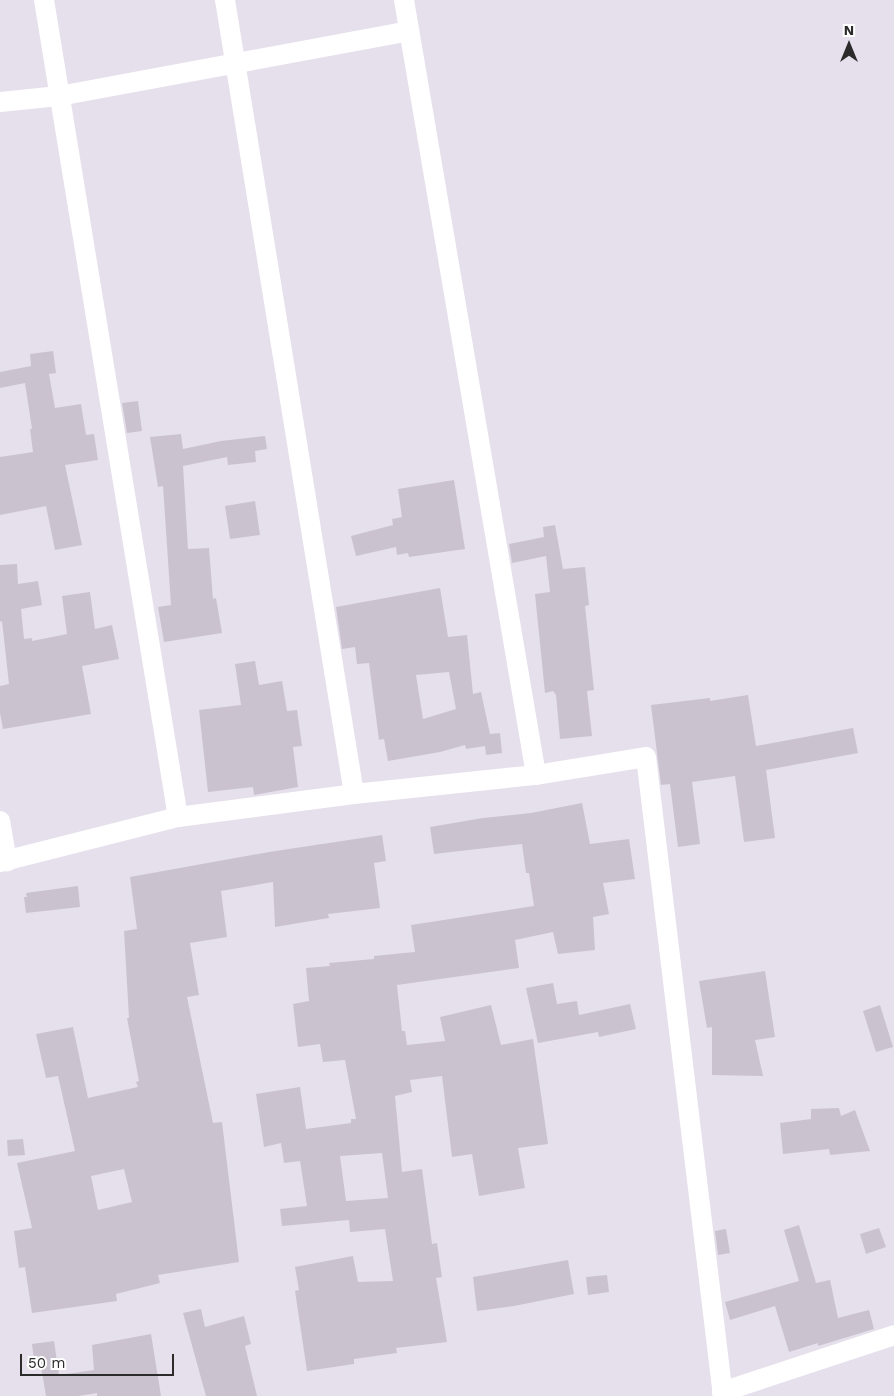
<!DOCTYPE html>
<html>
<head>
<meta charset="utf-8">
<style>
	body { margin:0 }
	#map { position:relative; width:894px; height:1396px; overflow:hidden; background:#e6dfec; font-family:"Work Sans",sans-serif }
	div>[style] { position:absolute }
	.building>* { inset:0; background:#cac3cf }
	.street>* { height:20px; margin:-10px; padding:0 10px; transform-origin:10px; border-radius:10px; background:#fff }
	span { translate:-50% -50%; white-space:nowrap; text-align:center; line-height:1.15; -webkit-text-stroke:4.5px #fff; paint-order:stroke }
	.north { position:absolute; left:824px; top:20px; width:50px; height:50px; -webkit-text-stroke:4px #fff; paint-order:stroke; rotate:0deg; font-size:14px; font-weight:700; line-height:20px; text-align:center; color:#2b2b2b }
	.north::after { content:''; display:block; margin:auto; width:18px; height:22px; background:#2b2b2b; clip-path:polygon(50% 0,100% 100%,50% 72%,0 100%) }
	.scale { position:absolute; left:20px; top:1354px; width:154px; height:22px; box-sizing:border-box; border:2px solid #2b2b2b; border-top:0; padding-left:6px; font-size:15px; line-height:18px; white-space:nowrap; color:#2b2b2b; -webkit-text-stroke:4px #fff; paint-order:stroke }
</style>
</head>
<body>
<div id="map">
	<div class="building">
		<i style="clip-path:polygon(53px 351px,56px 373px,49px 374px,55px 408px,81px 404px,86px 435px,94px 434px,98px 460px,65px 465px,82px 545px,55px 550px,46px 506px,0 515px,0 457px,33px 452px,30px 429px,32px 429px,25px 383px,0 388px,0 372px,31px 366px,30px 354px)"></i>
		<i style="clip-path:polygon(138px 401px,142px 431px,127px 433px,122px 403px)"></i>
		<i style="clip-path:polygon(181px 434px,183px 449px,221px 441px,265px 436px,267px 449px,255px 451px,256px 462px,228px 465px,227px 457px,183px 466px,188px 549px,209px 548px,213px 599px,216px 598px,222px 633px,164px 642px,158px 607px,171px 605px,163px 486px,158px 487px,150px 437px)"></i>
		<i style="clip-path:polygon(454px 480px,465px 549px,409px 557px,408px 553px,397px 555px,396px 547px,356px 556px,351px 536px,393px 525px,392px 519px,402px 517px,398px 489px)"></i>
		<i style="clip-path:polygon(255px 501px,260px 535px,230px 539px,225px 506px)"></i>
		<i style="clip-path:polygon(555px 525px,563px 569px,585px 567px,589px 605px,585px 606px,594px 690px,587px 691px,592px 736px,560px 739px,556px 695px,553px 691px,545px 693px,535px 594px,550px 592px,546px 556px,512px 563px,509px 544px,544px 537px,543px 527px)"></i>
		<i style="clip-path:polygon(17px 564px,18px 584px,38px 581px,42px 605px,21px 609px,24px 639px,32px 638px,32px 641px,67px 634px,62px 596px,90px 592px,95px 629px,112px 625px,119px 659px,82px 666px,91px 714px,3px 729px,0 713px,0 686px,9px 684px,2px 621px,0 622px,0 565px)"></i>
		<i style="clip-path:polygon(evenodd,440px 588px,448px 637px,467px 635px,473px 694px,481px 692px,490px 734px,500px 733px,502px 753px,486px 755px,485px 746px,466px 749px,465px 745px,440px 752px,388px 761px,384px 739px,379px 740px,369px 663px,357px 664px,355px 647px,342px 649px,336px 607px,440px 588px,449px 672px,456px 709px,423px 719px,416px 675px,449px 672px)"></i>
		<i style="clip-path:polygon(255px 661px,259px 685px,282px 681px,287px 711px,297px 710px,302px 746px,293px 747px,298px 787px,254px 795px,253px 787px,208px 792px,199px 710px,241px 705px,235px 664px)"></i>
		<i style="clip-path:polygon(748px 695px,756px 746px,853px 728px,858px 753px,766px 770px,775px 838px,744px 842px,735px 776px,692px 782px,700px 844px,678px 847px,670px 784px,661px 785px,651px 705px,710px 698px,710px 701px)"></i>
		<i style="clip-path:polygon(evenodd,582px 803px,590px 844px,629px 839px,635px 879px,603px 883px,609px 914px,593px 917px,595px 950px,558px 954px,553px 932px,515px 940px,519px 968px,397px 985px,402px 1031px,405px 1031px,407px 1045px,445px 1041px,440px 1017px,491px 1005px,501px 1045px,533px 1039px,548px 1144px,518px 1148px,525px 1188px,479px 1196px,472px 1154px,452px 1157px,442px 1076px,410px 1080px,412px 1092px,395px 1096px,402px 1172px,422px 1169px,432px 1244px,437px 1243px,442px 1277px,436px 1278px,447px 1342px,396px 1348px,397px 1353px,354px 1359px,354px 1364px,307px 1371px,295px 1291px,299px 1290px,295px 1267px,353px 1256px,358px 1282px,393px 1281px,385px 1229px,350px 1232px,349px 1220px,282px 1226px,280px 1209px,307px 1206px,300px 1161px,284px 1163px,281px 1143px,264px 1147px,256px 1094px,300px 1087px,306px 1129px,351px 1123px,351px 1119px,356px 1119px,345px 1060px,323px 1062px,320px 1044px,298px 1047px,293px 1004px,309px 1001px,306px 968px,330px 966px,329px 963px,374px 959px,374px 956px,415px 952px,411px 925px,534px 906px,529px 873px,526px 873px,522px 844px,434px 854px,430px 827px,483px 818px,531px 813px,582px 803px,382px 1153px,388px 1198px,346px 1201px,340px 1156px,382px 1153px)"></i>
		<i style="clip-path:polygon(evenodd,382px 835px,386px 861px,374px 863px,380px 908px,328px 914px,329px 918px,275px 927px,273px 882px,221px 891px,227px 937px,190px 943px,199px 995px,187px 997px,213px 1123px,222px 1122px,239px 1262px,158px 1275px,160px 1283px,116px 1294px,117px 1301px,32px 1313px,25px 1267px,19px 1268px,14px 1231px,32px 1228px,17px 1163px,75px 1151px,58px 1076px,46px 1078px,36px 1034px,73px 1027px,88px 1098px,138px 1087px,136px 1082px,139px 1081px,127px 1018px,129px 1018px,124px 931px,137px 929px,130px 877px,269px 852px,382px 835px,124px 1169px,132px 1202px,98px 1210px,91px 1176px,124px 1169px)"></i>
		<i style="clip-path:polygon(78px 886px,80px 907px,26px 913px,24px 897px,27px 897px,26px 893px)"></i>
		<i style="clip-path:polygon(765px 971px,775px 1037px,755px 1040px,763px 1076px,712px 1075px,712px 1027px,707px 1028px,699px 981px)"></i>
		<i style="clip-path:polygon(553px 983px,557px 1004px,577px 1001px,579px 1015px,630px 1004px,636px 1029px,599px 1037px,598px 1032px,538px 1043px,526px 988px)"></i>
		<i style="clip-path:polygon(880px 1005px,893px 1047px,876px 1052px,863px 1011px)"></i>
		<i style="clip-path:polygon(839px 1108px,841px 1116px,855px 1110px,870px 1151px,830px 1155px,829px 1149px,783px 1154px,780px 1123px,811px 1119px,811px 1109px)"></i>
		<i style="clip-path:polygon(23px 1139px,25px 1155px,8px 1156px,7px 1140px)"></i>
		<i style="clip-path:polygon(799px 1225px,816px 1283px,830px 1280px,838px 1318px,869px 1310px,874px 1329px,818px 1346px,818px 1343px,789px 1352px,775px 1306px,730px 1320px,725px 1302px,799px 1281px,784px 1230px)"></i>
		<i style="clip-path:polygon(879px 1228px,886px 1247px,866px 1254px,860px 1234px)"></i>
		<i style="clip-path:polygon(726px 1229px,730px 1253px,718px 1255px,715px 1231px)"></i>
		<i style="clip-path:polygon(568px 1260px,574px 1294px,514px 1306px,477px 1311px,473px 1277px)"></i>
		<i style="clip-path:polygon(607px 1275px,609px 1292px,588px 1295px,586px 1277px)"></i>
		<i style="clip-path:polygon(201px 1309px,205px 1327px,244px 1316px,251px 1344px,245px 1346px,257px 1396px,206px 1396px,183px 1313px)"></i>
		<i style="clip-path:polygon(151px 1334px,161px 1396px,97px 1396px,97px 1393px,78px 1396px,46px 1396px,41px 1367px,35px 1368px,32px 1344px,54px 1341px,59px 1375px,94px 1370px,92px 1345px)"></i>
	</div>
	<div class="street">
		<i style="left:44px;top:0;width:828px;rotate:80.69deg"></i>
		<i style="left:225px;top:0;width:804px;rotate:80.77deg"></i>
		<i style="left:404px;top:0;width:786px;rotate:80.33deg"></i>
		<i style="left:0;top:102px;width:59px;rotate:-5.8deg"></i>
		<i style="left:59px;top:96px;width:356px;rotate:-10.5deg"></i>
		<i style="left:0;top:821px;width:41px;rotate:80.1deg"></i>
		<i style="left:0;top:862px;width:184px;rotate:-14.2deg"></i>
		<i style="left:178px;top:817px;width:177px;rotate:-7.4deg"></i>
		<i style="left:354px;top:794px;width:183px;rotate:-6deg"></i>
		<i style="left:536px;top:775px;width:111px;rotate:-9.3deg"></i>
		<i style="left:646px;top:757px;width:644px;rotate:83.13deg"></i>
		<i style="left:722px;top:1392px;width:181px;rotate:-18.3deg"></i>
	</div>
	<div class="north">N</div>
	<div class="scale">50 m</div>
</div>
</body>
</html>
